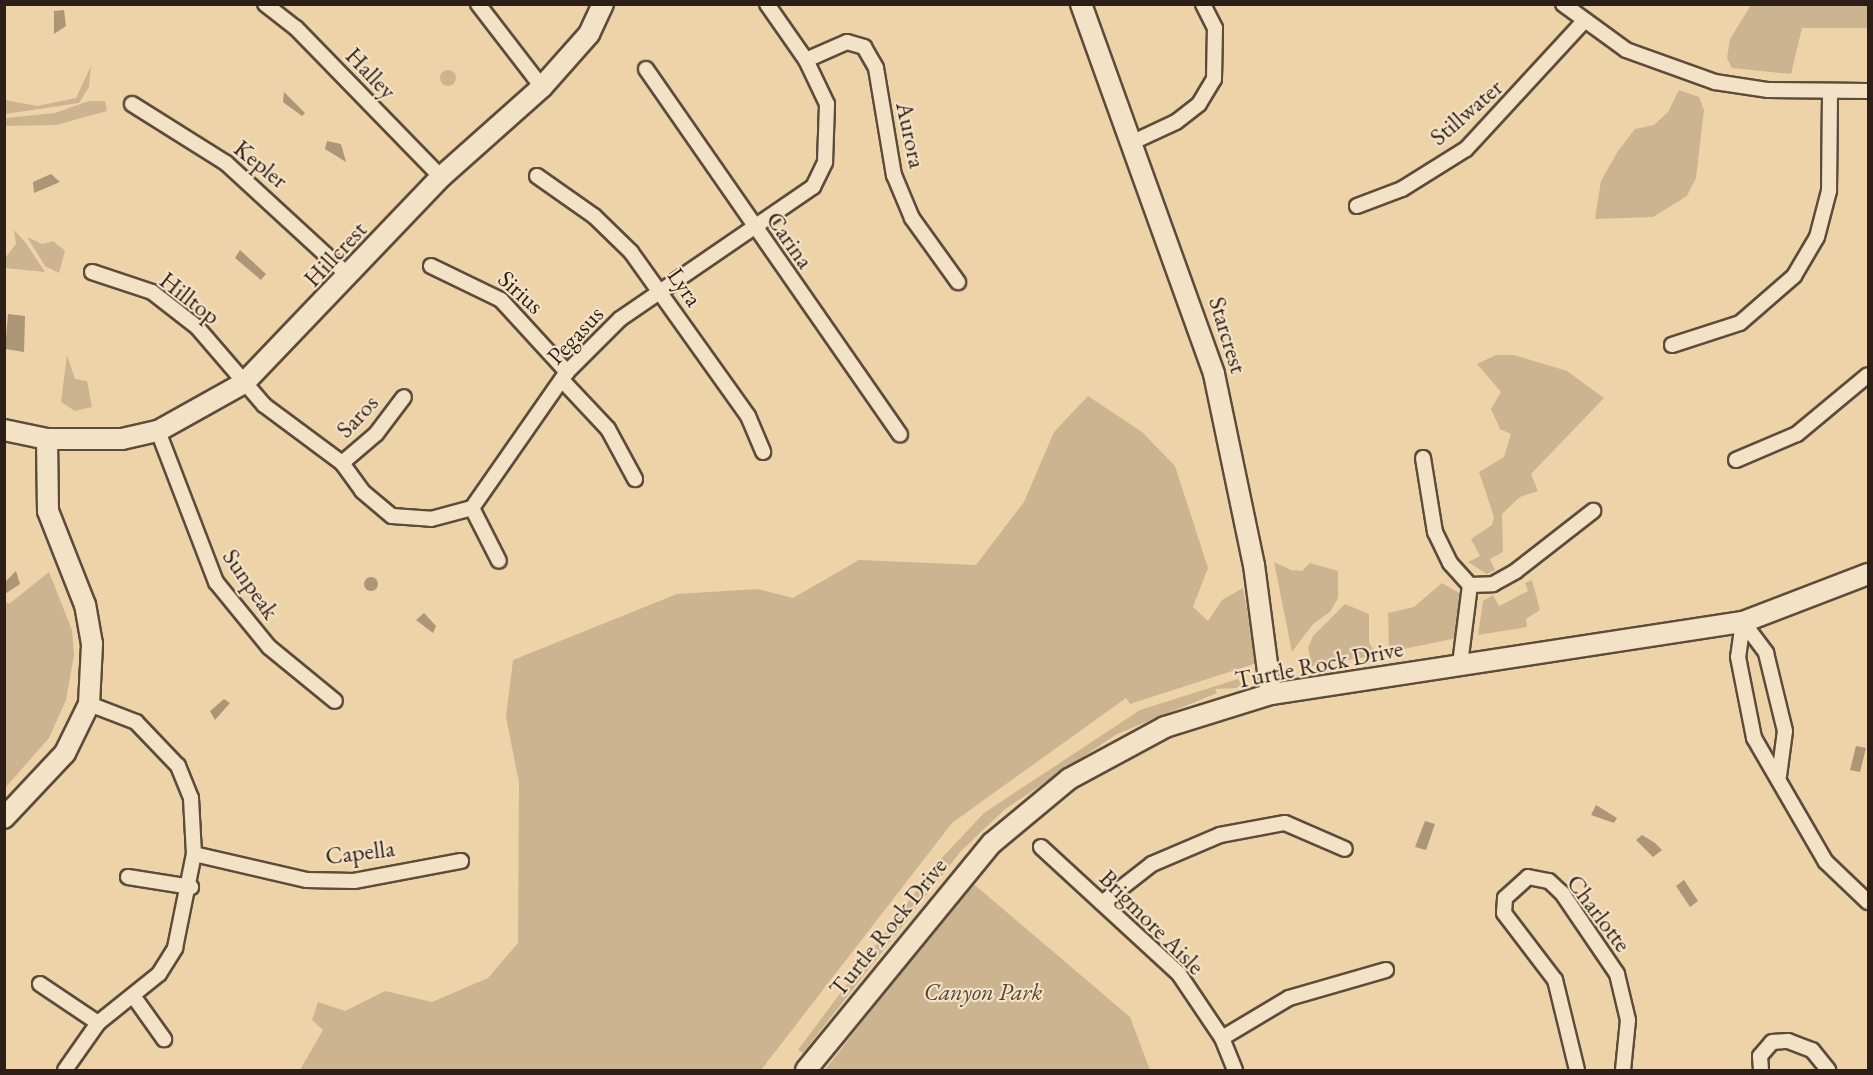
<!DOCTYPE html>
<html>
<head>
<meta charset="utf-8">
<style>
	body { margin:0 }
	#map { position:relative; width:1873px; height:1075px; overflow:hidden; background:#eed3a8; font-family:"EB Garamond",serif }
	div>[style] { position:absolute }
	.green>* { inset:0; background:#cdb490 }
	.round { border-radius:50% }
	.water>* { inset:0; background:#ac9677 }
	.roads { filter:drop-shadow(2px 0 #5c4c3c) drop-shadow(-2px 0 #5c4c3c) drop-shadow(0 2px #5c4c3c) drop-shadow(0 -2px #5c4c3c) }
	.street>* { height:14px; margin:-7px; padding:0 7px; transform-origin:7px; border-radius:7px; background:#f4e2c6 }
	.secondary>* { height:20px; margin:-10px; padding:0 10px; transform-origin:10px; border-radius:10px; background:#f4e2c6 }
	span { translate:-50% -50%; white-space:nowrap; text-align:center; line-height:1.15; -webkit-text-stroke:4.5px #f4e2c6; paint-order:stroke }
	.street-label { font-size:24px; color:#2c1f18 }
	.park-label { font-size:24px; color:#544436; font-style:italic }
	.frame { position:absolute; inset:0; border:6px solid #2c1f18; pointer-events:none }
</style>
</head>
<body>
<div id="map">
	<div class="green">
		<i style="clip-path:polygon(1751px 5px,1868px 5px,1868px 28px,1802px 28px,1791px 74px,1732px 68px,1727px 58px,1730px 39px)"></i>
		<i style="clip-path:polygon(91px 66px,89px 87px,79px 103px,5px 114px,5px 100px,37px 106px,76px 98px)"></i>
		<i class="round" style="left:440px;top:70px;width:16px;height:16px"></i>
		<i style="clip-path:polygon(1679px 90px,1699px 97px,1704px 110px,1696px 178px,1687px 196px,1653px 217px,1595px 219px,1601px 181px,1618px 151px,1635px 129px,1654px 125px,1668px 112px)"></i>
		<i style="clip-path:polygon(89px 101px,105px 101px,107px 111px,56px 125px,5px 126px,5px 118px,55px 113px)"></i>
		<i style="clip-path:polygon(14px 230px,26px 243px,45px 272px,5px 268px,5px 258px,16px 244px)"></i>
		<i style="clip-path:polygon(27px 237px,42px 244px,53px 241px,65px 251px,59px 273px,45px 266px)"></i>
		<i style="clip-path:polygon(67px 355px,75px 379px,87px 381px,92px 407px,75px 411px,61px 402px)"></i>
		<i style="clip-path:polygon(1496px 355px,1514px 355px,1567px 371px,1604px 398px,1531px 474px,1538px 491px,1520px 497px,1502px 514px,1503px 552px,1490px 559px,1495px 570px,1487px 574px,1468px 562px,1480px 556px,1471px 539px,1492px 525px,1494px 517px,1479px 472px,1504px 457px,1511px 434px,1500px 429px,1491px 409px,1501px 392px,1477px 364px)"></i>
		<i style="clip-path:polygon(1088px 396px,1142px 432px,1175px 466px,1208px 568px,1193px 607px,1208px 621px,1222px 600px,1243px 588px,1257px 663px,1130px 704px,1126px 698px,952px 823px,761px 1070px,300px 1070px,323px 1030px,312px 1020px,318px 1002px,345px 1011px,385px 991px,432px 1002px,488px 978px,518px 943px,519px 783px,506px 717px,513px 660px,677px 594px,758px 589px,793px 598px,859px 560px,976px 565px,1024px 502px,1054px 432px)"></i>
		<i style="clip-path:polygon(1274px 562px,1291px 570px,1302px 571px,1310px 563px,1338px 571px,1338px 598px,1330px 612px,1313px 624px,1292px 652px)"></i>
		<i style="clip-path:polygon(49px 572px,72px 630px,74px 655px,66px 700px,49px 738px,5px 788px,5px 601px,9px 604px)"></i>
		<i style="clip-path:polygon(1532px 580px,1540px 610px,1526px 619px,1527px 627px,1478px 635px,1483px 601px,1493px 595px,1499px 606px,1528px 591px,1525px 583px)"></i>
		<i style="clip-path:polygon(1442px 583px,1461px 594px,1457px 638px,1389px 652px,1388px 613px,1414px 607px)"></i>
		<i style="clip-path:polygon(1345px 604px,1369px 614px,1369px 643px,1378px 655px,1312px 666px,1308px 648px,1313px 636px)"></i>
		<i style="clip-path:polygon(1238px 679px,1242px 685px,1236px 688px,1215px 689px,1217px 693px,1117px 734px,1004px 810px,961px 851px,803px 1053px,798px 1050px,937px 863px,984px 813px,1140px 710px)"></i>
		<i style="clip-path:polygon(970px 881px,1130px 1017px,1150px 1070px,825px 1070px)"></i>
	</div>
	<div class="water">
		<i style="clip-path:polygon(64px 10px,66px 26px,54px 34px,54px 11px)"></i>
		<i style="clip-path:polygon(284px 92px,305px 113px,302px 116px,283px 102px)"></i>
		<i style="clip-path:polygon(327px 141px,341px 144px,346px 162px,325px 149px)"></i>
		<i style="clip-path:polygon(51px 174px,60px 182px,34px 193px,33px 182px)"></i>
		<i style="clip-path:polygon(240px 250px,266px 274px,261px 280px,235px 258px)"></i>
		<i style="clip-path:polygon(8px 314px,25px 316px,24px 352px,5px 349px)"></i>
		<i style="clip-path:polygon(16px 571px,20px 584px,5px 594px,5px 582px)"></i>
		<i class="round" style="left:364px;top:577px;width:14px;height:14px"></i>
		<i style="clip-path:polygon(424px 613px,436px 626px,433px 633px,416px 620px)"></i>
		<i style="clip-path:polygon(224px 699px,230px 703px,215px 720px,210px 711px)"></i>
		<i style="clip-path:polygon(1856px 746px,1866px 748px,1860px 772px,1850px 770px)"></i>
		<i style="clip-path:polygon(1596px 805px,1617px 818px,1614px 823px,1591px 815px)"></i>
		<i style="clip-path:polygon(1425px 821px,1435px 824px,1426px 850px,1415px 847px)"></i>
		<i style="clip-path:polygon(1642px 835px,1655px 843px,1662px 850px,1653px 857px,1636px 840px)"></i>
		<i style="clip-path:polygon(1684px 880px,1698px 901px,1690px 907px,1676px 886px)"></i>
	</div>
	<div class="roads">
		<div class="street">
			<i style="left:265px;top:4px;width:39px;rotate:38deg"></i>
			<i style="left:296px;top:28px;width:208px;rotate:45.8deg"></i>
			<i style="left:478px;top:4px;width:105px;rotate:52.4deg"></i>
			<i style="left:1563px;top:4px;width:78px;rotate:36.1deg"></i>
			<i style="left:1626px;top:50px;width:95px;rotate:19.8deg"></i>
			<i style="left:1715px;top:82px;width:54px;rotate:8.6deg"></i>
			<i style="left:1768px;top:90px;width:100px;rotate:0.6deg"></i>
			<i style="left:806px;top:60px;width:45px;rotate:-23.7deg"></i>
			<i style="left:847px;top:42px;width:18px;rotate:16deg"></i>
			<i style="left:864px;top:47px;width:24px;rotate:60deg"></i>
			<i style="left:876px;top:68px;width:109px;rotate:80.5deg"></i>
			<i style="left:894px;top:175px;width:47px;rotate:67.3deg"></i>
			<i style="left:912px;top:218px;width:79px;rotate:54.3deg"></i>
			<i style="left:646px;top:69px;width:445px;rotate:55.2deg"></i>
			<i style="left:132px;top:104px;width:111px;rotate:32.1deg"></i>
			<i style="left:226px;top:163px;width:167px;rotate:42.6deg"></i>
			<i style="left:1133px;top:142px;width:47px;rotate:-24.9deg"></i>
			<i style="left:1176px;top:122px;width:29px;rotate:-38deg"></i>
			<i style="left:1199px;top:104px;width:29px;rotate:-59deg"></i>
			<i style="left:1214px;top:79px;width:51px;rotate:-88.9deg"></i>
			<i style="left:1215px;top:28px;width:27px;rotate:-117deg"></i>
			<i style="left:537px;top:176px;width:70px;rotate:35.1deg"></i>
			<i style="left:594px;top:216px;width:52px;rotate:44.2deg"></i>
			<i style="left:631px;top:252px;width:201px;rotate:54.5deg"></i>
			<i style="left:748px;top:416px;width:39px;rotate:67deg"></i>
			<i style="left:1357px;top:206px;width:48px;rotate:-20.7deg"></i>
			<i style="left:1402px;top:189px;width:75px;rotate:-32deg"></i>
			<i style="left:1466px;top:149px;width:173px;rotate:-47.3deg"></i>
			<i style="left:431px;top:266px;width:78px;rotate:25.9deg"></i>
			<i style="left:501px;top:300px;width:98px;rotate:47.5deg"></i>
			<i style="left:92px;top:272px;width:63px;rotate:18.4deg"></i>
			<i style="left:152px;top:292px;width:57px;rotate:37.9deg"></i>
			<i style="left:197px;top:327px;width:103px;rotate:49.3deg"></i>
			<i style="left:264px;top:405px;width:97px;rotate:36.6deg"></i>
			<i style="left:342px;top:463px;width:34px;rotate:54deg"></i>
			<i style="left:362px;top:491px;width:39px;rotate:40deg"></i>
			<i style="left:392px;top:516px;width:39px;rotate:4deg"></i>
			<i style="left:431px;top:519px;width:42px;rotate:-15deg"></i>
			<i style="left:472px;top:508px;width:166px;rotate:-55.1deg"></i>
			<i style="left:567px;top:372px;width:75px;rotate:-45deg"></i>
			<i style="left:620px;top:319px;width:234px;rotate:-34.4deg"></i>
			<i style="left:813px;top:187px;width:28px;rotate:-64deg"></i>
			<i style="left:825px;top:162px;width:58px;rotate:-88deg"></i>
			<i style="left:827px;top:104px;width:49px;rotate:-115.5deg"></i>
			<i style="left:806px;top:60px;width:68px;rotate:-124.9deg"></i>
			<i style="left:1672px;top:345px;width:71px;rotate:-17.9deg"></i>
			<i style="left:1740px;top:323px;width:72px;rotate:-41deg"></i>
			<i style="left:1794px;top:276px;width:45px;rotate:-59.5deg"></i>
			<i style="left:1817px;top:237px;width:48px;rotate:-75.4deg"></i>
			<i style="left:1829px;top:191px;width:99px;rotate:-89.4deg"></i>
			<i style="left:562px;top:380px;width:67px;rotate:46.8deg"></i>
			<i style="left:608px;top:429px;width:57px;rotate:61.6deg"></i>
			<i style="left:158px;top:431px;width:162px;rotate:69deg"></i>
			<i style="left:216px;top:582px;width:84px;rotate:50.8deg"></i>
			<i style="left:269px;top:647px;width:85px;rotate:39.3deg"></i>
			<i style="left:1423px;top:458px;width:75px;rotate:80.8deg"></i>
			<i style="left:1435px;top:532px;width:34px;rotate:64deg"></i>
			<i style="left:1450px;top:563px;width:30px;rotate:48deg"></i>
			<i style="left:1470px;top:585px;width:80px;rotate:97.2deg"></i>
			<i style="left:1736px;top:460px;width:66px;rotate:-23.1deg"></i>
			<i style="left:1797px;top:434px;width:92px;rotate:-39.7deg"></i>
			<i style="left:342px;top:463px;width:45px;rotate:-40.5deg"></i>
			<i style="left:376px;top:434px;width:46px;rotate:-52.9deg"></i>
			<i style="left:472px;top:508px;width:59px;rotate:63deg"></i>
			<i style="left:1470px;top:585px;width:23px;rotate:-2deg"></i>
			<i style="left:1493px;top:584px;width:26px;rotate:-29deg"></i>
			<i style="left:1516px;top:571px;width:98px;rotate:-37.9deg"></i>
			<i style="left:1743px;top:622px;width:35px;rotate:98deg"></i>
			<i style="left:1738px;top:657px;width:83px;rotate:78.8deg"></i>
			<i style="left:1754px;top:738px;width:143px;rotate:59.9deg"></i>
			<i style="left:1826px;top:862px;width:58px;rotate:43.6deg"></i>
			<i style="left:1743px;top:622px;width:39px;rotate:53deg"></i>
			<i style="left:1766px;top:653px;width:80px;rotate:76.3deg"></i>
			<i style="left:1785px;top:731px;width:45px;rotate:97.6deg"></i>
			<i style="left:1041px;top:847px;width:188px;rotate:42.6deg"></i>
			<i style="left:1179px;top:974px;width:77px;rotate:56.1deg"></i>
			<i style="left:1222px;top:1038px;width:35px;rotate:68deg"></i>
			<i style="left:194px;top:854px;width:116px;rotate:13deg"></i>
			<i style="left:307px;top:880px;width:47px;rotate:1.2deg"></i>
			<i style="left:354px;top:881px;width:109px;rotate:-10.6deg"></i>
			<i style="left:128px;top:877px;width:64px;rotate:9deg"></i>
			<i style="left:1102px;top:903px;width:63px;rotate:-38deg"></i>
			<i style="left:1152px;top:864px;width:74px;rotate:-23.1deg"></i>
			<i style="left:1220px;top:835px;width:66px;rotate:-10.5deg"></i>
			<i style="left:1285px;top:823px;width:65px;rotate:23.4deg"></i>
			<i style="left:40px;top:984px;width:70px;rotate:33.9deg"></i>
			<i style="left:134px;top:997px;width:52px;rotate:54.5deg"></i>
			<i style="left:1222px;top:1038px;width:78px;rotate:-30.8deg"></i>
			<i style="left:1289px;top:998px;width:101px;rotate:-16.1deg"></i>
			<i style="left:65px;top:1070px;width:57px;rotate:-54.9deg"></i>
			<i style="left:98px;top:1023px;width:78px;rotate:-38.8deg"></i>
			<i style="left:159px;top:974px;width:31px;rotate:-58deg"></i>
			<i style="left:175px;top:948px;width:96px;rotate:-78.6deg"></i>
			<i style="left:194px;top:854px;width:56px;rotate:-93.1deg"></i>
			<i style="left:191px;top:798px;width:35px;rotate:-112deg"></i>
			<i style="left:178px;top:766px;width:61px;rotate:-133.7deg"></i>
			<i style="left:136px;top:722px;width:50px;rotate:-159deg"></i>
			<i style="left:1577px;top:1070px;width:93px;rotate:-103.7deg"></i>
			<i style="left:1555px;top:980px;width:84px;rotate:-127.3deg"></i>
			<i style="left:1504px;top:913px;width:15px;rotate:-86deg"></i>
			<i style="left:1505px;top:898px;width:31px;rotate:-42deg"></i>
			<i style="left:1528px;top:877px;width:21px;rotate:11deg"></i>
			<i style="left:1549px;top:881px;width:18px;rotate:43deg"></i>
			<i style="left:1562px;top:893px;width:98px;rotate:55.8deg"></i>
			<i style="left:1617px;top:974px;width:47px;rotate:76.6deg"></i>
			<i style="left:1628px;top:1020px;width:50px;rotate:95.7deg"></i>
			<i style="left:1761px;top:1070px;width:14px;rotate:-94deg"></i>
			<i style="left:1760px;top:1056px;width:18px;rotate:-49deg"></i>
			<i style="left:1772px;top:1042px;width:16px;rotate:-4deg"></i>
			<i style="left:1788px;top:1041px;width:26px;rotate:21deg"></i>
			<i style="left:1812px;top:1050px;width:26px;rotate:51deg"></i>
		</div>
		<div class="secondary">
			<i style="left:1081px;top:4px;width:393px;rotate:70.2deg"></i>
			<i style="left:1214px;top:374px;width:195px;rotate:78.2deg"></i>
			<i style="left:1254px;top:565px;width:130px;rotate:82.5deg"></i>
			<i style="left:4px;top:430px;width:44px;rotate:11.8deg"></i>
			<i style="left:47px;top:439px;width:75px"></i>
			<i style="left:122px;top:439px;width:37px;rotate:-13deg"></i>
			<i style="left:158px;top:431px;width:98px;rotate:-29.2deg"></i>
			<i style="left:244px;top:383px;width:285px;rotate:-46.3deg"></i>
			<i style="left:441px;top:177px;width:135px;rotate:-41.7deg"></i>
			<i style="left:542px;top:87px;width:71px;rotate:-48.4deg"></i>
			<i style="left:589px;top:34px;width:33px;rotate:-65deg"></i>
			<i style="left:4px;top:818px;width:89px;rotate:-46.8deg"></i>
			<i style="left:65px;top:753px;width:55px;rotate:-63.9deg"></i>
			<i style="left:89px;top:704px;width:60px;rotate:-87.1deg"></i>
			<i style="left:92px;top:644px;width:40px;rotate:-100deg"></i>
			<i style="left:85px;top:605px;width:101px;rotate:-111.5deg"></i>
			<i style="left:48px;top:511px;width:72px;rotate:-90.8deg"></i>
			<i style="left:806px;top:1070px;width:293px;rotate:-50.7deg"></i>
			<i style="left:992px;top:843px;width:100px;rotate:-39.7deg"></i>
			<i style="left:1069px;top:779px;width:109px;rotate:-28.4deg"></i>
			<i style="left:1165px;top:727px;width:111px;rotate:-17.3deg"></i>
			<i style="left:1271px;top:694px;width:477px;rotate:-8.7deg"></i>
			<i style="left:1743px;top:622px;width:134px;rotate:-21deg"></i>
		</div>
	</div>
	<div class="street-label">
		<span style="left:371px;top:73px;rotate:46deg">Halley</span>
		<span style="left:1466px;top:112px;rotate:-41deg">Stillwater</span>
		<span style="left:911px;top:135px;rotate:78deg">Aurora</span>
		<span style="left:261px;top:164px;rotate:39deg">Kepler</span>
		<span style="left:790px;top:240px;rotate:55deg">Carina</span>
		<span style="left:335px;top:254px;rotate:-47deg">Hillcrest</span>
		<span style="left:685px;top:287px;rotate:55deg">Lyra</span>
		<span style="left:521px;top:292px;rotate:42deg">Sirius</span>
		<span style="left:190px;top:298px;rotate:38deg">Hilltop</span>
		<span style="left:575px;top:335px;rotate:-47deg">Pegasus</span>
		<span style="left:1228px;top:335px;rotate:73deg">Starcrest</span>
		<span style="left:357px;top:416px;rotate:-47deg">Saros</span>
		<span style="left:251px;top:584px;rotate:55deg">Sunpeak</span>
		<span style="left:1319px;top:664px;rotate:-11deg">Turtle Rock Drive</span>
		<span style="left:360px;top:852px;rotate:-7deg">Capella</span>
		<span style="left:1599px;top:913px;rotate:53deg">Charlotte</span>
		<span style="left:1152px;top:922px;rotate:45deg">Brigmore Aisle</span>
		<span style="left:888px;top:927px;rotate:-51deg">Turtle Rock Drive</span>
	</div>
	<div class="park-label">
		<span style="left:983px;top:992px">Canyon Park</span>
	</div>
	<div class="frame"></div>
</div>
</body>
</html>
